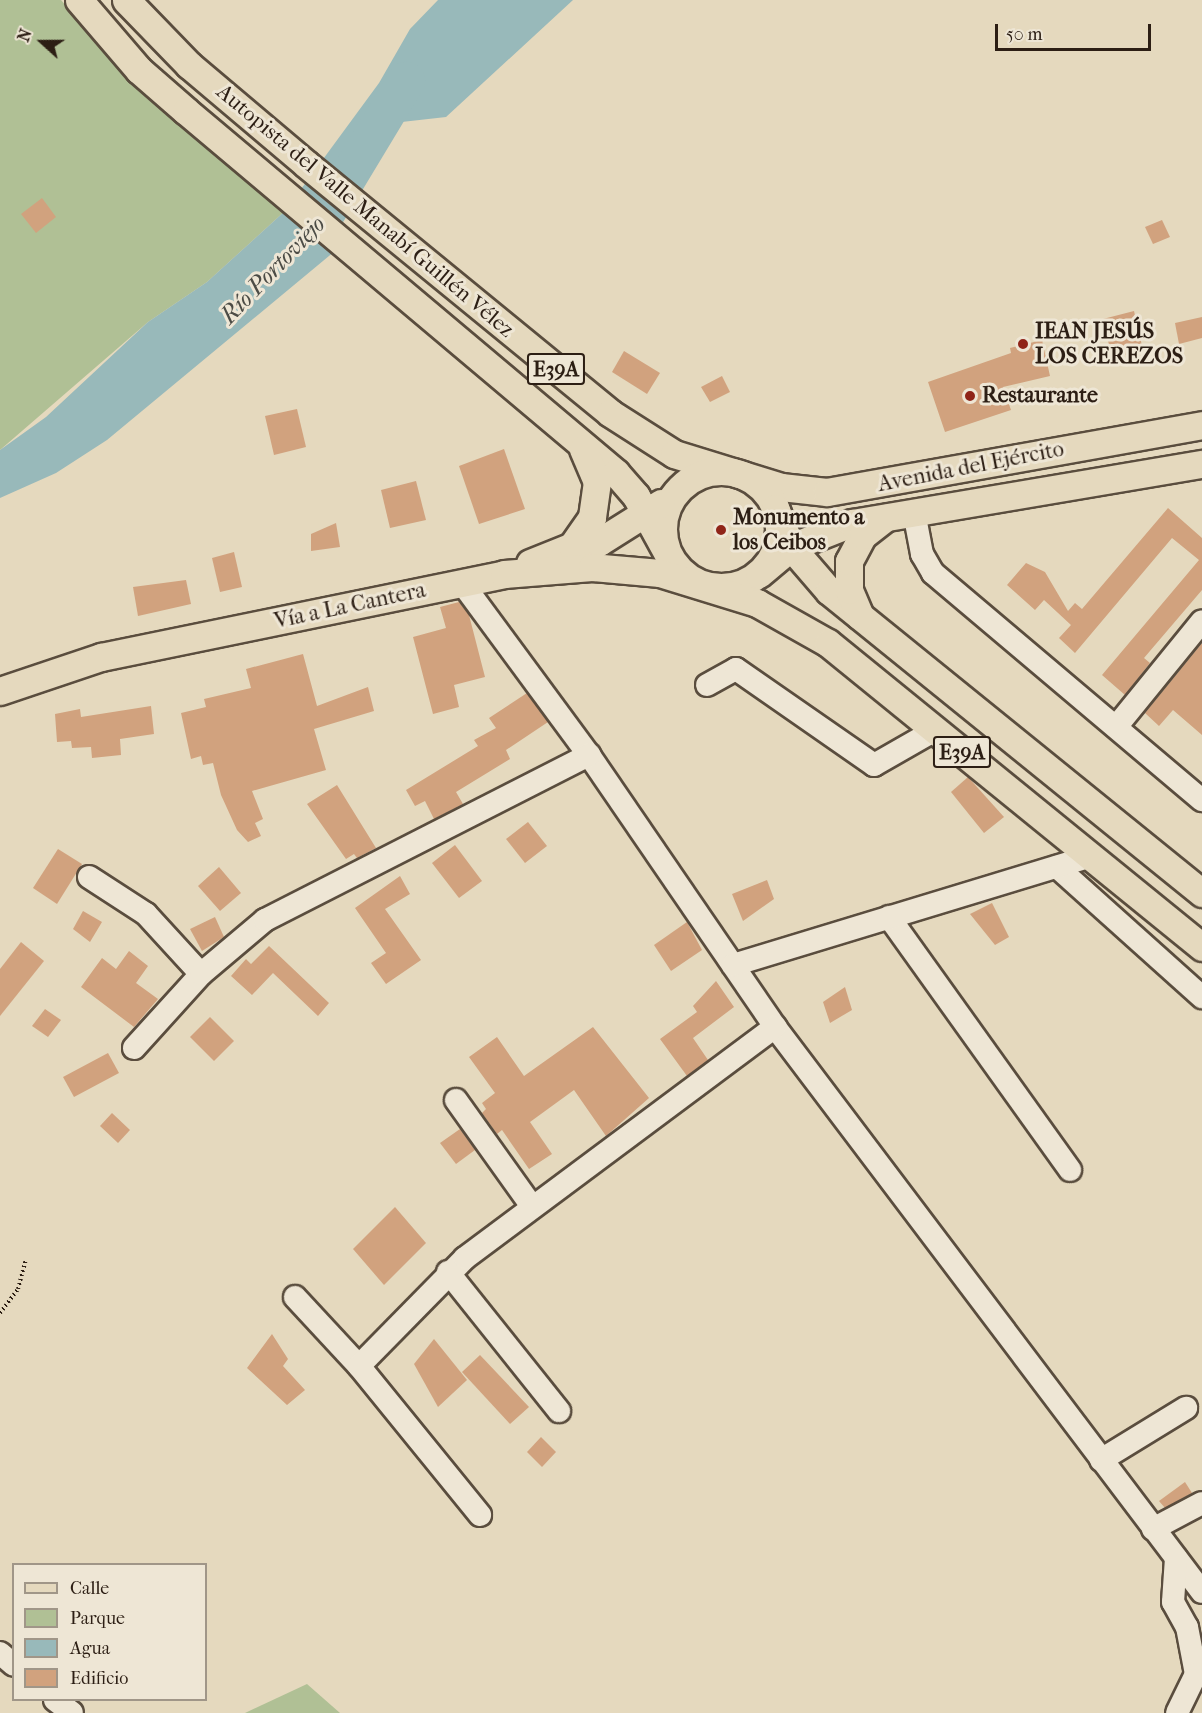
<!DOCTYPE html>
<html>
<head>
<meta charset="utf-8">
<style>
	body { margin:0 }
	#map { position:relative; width:1202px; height:1713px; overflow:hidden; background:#e5d9be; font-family:"IM FELL French Canon",serif }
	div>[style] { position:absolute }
	.green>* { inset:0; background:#b0c095 }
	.water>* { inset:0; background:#98b9ba }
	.river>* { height:38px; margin:-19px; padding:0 19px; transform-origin:19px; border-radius:19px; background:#98b9ba }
	.building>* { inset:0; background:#d1a27e }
	.path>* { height:4px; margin-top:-2px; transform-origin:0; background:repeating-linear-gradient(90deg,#2c1e14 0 1.5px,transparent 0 4.5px) }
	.roads { filter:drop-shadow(2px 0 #5a4d3e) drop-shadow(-2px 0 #5a4d3e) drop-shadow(0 2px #5a4d3e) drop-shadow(0 -2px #5a4d3e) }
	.minor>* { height:22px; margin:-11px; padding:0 11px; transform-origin:11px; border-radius:11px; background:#eee6d5 }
	.major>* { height:27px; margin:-13.5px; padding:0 13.5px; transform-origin:13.5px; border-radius:13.5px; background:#e5d9be }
	.major>.ring { margin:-13.5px; padding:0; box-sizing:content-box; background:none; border:27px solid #e5d9be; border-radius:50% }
	.dots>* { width:16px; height:16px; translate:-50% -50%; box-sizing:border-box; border:3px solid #eee6d5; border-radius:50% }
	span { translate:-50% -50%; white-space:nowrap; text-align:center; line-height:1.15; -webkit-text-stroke:6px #eee6d5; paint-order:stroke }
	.shield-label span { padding:2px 4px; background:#eee6d5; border:2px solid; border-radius:4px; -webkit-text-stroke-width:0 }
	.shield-label { font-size:21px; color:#2c1e14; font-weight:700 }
	.street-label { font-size:22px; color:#2c1e14 }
	.poi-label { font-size:22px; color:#2c1e14; font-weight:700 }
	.left { translate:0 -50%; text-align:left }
	.water-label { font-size:24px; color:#4c4c46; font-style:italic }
	.legend { position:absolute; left:12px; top:1563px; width:195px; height:138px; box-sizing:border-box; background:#eee6d5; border:2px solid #a09688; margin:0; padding:8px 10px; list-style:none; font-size:18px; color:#2c1e14 }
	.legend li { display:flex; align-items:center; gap:12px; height:30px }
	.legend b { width:30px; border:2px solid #a09688 }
	.north { position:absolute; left:12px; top:12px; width:60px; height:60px; -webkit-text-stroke:4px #eee6d5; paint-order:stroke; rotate:291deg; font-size:16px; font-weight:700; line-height:24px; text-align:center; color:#2c1e14 }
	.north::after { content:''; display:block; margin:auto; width:21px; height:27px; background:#2c1e14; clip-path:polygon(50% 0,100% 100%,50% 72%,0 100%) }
	.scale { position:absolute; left:995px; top:24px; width:156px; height:27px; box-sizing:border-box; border:3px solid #2c1e14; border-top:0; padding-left:8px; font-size:18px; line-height:21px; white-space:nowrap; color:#2c1e14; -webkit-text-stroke:4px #eee6d5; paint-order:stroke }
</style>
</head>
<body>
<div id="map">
	<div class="green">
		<i style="clip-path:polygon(0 0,61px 0,126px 75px,285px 211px,207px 282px,148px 322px,0 450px)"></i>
		<i style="clip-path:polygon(307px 1684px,340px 1713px,245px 1713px)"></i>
	</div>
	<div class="water">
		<i style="clip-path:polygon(438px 0,573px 0,446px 117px,375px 125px,348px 163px,335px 251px,107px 440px,56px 473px,0 498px,0 450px,46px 417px,148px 322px,207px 282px,285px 211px,379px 83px,410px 29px)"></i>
	</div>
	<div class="river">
		<i style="left:321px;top:222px;width:165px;rotate:-58.9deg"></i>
	</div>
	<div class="building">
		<i style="clip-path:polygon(42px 198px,56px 217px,36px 233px,21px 214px)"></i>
		<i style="clip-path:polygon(1162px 220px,1170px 237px,1153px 244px,1145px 227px)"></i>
		<i style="clip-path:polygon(1134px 311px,1143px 350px,1112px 358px,1103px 319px)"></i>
		<i style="clip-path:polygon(1202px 317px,1202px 338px,1179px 344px,1175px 323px)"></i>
		<i style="clip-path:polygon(1042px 340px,1050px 376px,1003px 387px,1011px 410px,945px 432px,928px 382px,1011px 353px,1010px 348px)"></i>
		<i style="clip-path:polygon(624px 351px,660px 373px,647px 394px,612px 372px)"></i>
		<i style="clip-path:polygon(722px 376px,730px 392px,710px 402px,701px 387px)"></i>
		<i style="clip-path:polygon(297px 409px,306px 447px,274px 455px,265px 416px)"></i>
		<i style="clip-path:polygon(504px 449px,525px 509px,479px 524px,459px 466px)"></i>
		<i style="clip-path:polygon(416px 481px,426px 520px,390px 528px,381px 490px)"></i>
		<i style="clip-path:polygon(1168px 508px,1202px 538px,1202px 590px,1144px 658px,1150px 663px,1125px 695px,1102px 675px,1199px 560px,1172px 538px,1075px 653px,1059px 638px,1071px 625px,1044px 600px,1035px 610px,1007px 585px,1026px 563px,1045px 572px,1068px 611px,1075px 603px,1082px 609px)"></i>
		<i style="clip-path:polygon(336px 523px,340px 547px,311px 551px,311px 534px)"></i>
		<i style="clip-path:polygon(234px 552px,242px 587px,220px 592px,212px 558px)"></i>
		<i style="clip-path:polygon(186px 580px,191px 604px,138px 616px,133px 587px)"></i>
		<i style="clip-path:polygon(459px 602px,469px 615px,485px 677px,454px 685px,459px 707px,433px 714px,413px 637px,446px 628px,440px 607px)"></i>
		<i style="clip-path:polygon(1202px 643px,1202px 735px,1173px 710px,1159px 726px,1145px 713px)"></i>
		<i style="clip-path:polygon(303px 654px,317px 706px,368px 687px,374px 711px,314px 729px,326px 770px,252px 791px,263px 819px,255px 823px,261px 836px,248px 842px,237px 830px,221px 795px,213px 763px,203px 765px,201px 756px,191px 759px,181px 713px,206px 707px,204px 699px,251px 688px,246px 669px)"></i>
		<i style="clip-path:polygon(527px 693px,548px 722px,506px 750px,510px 759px,456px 792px,463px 804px,434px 819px,425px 801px,415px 806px,406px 790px,478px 746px,474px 740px,496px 728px,489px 718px)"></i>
		<i style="clip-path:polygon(151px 706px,154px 734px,120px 739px,121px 755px,92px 758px,91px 747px,72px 748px,71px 741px,57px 742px,55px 714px,80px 709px,81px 717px)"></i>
		<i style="clip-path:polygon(968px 777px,1004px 817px,984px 833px,951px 792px)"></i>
		<i style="clip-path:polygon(337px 785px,376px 848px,357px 858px,354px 854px,346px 859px,307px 804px)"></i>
		<i style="clip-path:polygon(528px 822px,547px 846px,525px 863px,506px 839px)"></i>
		<i style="clip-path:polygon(455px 845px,482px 881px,459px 898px,432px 863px)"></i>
		<i style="clip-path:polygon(58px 849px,82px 864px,57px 904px,33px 888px)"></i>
		<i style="clip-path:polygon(219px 867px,241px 893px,220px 911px,198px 886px)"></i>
		<i style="clip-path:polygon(400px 876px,410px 894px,385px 909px,421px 960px,386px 984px,371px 963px,386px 953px,355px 908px)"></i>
		<i style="clip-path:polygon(767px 880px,774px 899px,743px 921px,732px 894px)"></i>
		<i style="clip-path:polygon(992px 903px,1009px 937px,995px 945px,970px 914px)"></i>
		<i style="clip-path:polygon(83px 911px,102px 922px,90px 942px,73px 929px)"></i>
		<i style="clip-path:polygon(215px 917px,224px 937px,202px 951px,190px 929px)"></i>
		<i style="clip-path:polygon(687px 922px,702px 950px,671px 971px,654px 945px)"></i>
		<i style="clip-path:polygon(21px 942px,44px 961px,0 1016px,0 969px)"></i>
		<i style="clip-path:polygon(269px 946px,329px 1003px,318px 1016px,273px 973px,252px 995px,231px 976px,246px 959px,251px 964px)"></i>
		<i style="clip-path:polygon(129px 951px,148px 966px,136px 983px,158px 999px,134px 1027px,81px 987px,102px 958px,116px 969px)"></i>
		<i style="clip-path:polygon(716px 981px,734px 1007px,693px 1038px,708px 1060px,687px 1076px,660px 1039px,697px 1012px,693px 1006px)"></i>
		<i style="clip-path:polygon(845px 987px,852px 1010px,830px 1023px,823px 1002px)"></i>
		<i style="clip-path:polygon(45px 1009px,61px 1020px,48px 1037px,32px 1026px)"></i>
		<i style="clip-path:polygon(210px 1017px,234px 1041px,214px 1061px,190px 1037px)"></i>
		<i style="clip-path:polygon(593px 1027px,649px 1098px,606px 1136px,574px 1090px,530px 1122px,552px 1154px,529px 1169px,502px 1130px,497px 1134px,482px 1113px,486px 1109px,482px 1103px,495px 1093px,469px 1057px,497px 1037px,524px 1076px)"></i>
		<i style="clip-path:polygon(108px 1053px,119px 1073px,74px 1097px,63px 1077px)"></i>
		<i style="clip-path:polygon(112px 1113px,130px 1130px,118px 1143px,100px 1126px)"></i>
		<i style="clip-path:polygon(460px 1129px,475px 1150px,456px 1164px,440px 1143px)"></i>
		<i style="clip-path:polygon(395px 1207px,426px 1243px,384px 1285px,353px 1249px)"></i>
		<i style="clip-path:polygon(272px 1334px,288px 1359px,283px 1366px,305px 1390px,287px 1405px,247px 1368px)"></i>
		<i style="clip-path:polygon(434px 1339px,467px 1380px,438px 1407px,414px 1364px)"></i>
		<i style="clip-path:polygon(480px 1355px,529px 1407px,510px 1424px,462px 1372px)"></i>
		<i style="clip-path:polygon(541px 1437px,556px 1452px,542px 1467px,527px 1452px)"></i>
		<i style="clip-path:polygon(1185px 1482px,1192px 1493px,1165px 1508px,1159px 1501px)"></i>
	</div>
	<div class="path">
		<i style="left:0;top:1313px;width:30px;rotate:-53deg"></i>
		<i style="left:18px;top:1289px;width:31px;rotate:-75deg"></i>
	</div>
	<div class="roads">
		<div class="minor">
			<i style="left:914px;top:512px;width:43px;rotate:79.2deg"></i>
			<i style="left:922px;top:554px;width:22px;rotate:60deg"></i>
			<i style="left:933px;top:573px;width:352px;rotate:40.2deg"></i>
			<i style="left:462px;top:583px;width:214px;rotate:53.6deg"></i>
			<i style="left:589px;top:755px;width:330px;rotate:55.6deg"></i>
			<i style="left:775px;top:1027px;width:708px;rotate:52.92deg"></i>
			<i style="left:707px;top:685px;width:33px;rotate:-29deg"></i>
			<i style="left:736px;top:669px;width:168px;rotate:34.8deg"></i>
			<i style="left:874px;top:765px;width:70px;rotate:-29.8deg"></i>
			<i style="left:1116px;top:727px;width:136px;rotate:-50.9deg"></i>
			<i style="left:1057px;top:867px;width:195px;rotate:41.9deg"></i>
			<i style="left:89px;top:877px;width:68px;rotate:33deg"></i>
			<i style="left:146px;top:914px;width:81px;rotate:47.5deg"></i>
			<i style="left:889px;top:917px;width:311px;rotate:54.4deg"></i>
			<i style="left:733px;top:965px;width:374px;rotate:-16.9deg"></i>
			<i style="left:134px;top:1048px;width:100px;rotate:-47.8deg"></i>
			<i style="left:201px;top:974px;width:84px;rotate:-40.2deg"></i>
			<i style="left:265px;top:920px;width:364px;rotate:-27deg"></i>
			<i style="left:456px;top:1100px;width:129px;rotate:54.5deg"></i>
			<i style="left:448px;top:1272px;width:178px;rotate:51.4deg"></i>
			<i style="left:295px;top:1297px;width:94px;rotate:47.2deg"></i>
			<i style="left:359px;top:1366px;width:192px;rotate:50.9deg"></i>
			<i style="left:359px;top:1366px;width:151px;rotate:-45.5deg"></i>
			<i style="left:465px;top:1258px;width:387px;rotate:-36.7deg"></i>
			<i style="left:1101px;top:1460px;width:100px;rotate:-31.5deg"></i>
			<i style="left:1153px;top:1529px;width:55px;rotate:-28deg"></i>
			<i style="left:1176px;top:1558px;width:44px;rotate:93.9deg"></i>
			<i style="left:1173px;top:1602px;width:29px;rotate:61deg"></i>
			<i style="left:1187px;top:1627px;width:48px;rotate:79.2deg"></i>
			<i style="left:1196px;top:1674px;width:43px;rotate:116deg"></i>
			<i style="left:0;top:1653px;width:18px;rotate:41deg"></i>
			<i style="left:55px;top:1700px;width:21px;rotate:37deg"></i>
		</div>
		<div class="major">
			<i style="left:79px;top:0;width:92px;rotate:49.4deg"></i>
			<i style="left:139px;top:70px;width:62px;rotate:41.1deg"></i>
			<i style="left:186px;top:111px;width:562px;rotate:40.09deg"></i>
			<i style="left:616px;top:473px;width:30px;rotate:49deg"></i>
			<i style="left:636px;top:496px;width:71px;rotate:61.3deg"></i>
			<i style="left:126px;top:0;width:91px;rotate:45.9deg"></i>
			<i style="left:189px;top:65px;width:153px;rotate:40.2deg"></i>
			<i style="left:306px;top:164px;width:393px;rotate:39.3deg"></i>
			<i style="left:610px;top:413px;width:76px;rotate:32.6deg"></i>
			<i style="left:674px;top:454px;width:112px;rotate:17.1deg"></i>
			<i style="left:781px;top:487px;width:46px;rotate:6.2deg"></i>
			<i style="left:827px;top:492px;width:381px;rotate:-10.1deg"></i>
			<i class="ring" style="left:663px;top:471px;width:89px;height:89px"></i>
			<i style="left:775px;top:508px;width:42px;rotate:67.7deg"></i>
			<i style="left:791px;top:547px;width:58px;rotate:49.2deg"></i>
			<i style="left:829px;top:591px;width:480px;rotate:39deg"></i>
			<i style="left:566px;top:556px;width:36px;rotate:-23deg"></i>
			<i style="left:599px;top:542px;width:73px;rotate:-32.2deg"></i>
			<i style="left:530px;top:563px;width:45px;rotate:-22deg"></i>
			<i style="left:572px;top:546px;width:35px;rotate:-55deg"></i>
			<i style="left:592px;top:517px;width:35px;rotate:-82deg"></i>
			<i style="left:597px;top:482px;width:36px;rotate:-113deg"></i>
			<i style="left:759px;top:574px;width:42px;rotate:-40.2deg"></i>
			<i style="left:791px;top:547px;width:66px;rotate:-21.5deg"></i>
			<i style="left:852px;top:523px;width:355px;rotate:-9.6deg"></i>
			<i style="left:860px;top:616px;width:28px;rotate:-113deg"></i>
			<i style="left:849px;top:590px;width:29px;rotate:-90deg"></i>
			<i style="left:849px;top:561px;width:30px;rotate:-62deg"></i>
			<i style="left:863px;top:535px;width:28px;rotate:-38deg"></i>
			<i style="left:0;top:691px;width:107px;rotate:-18.6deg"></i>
			<i style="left:101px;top:657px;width:411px;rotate:-11.6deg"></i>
			<i style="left:504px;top:574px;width:88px;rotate:-4.5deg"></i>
			<i style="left:592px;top:567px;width:68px;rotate:5deg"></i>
			<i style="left:660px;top:573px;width:102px;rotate:17.2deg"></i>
			<i style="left:757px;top:603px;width:81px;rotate:29.4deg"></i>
			<i style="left:828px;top:643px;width:482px;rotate:39.1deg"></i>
		</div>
	</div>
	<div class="dots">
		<i style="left:1023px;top:344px;background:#8f2418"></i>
		<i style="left:970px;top:396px;background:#8f2418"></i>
		<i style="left:721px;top:530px;background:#8f2418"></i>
	</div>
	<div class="shield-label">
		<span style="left:556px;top:369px">E39A</span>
		<span style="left:962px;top:752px">E39A</span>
	</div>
	<div class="street-label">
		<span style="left:365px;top:211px;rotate:40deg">Autopista del Valle Manabí Guillén Vélez</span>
		<span style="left:971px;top:467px;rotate:-11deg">Avenida del Ejército</span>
		<span style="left:350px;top:606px;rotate:-12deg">Vía a La Cantera</span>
	</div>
	<div class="poi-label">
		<span class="left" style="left:1035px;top:344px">IEAN JESÚS<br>LOS CEREZOS</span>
		<span class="left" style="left:982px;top:396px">Restaurante</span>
		<span class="left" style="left:733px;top:530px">Monumento a<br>los Ceibos</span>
	</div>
	<div class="water-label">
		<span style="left:273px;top:270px;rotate:-46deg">Río Portoviejo</span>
	</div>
	<ul class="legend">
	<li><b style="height:8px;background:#e5d9be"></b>Calle</li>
	<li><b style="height:16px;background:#b0c095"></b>Parque</li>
	<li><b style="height:16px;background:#98b9ba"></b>Agua</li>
	<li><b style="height:16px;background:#d1a27e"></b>Edificio</li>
	</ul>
	<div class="north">N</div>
	<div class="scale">50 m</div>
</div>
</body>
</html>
